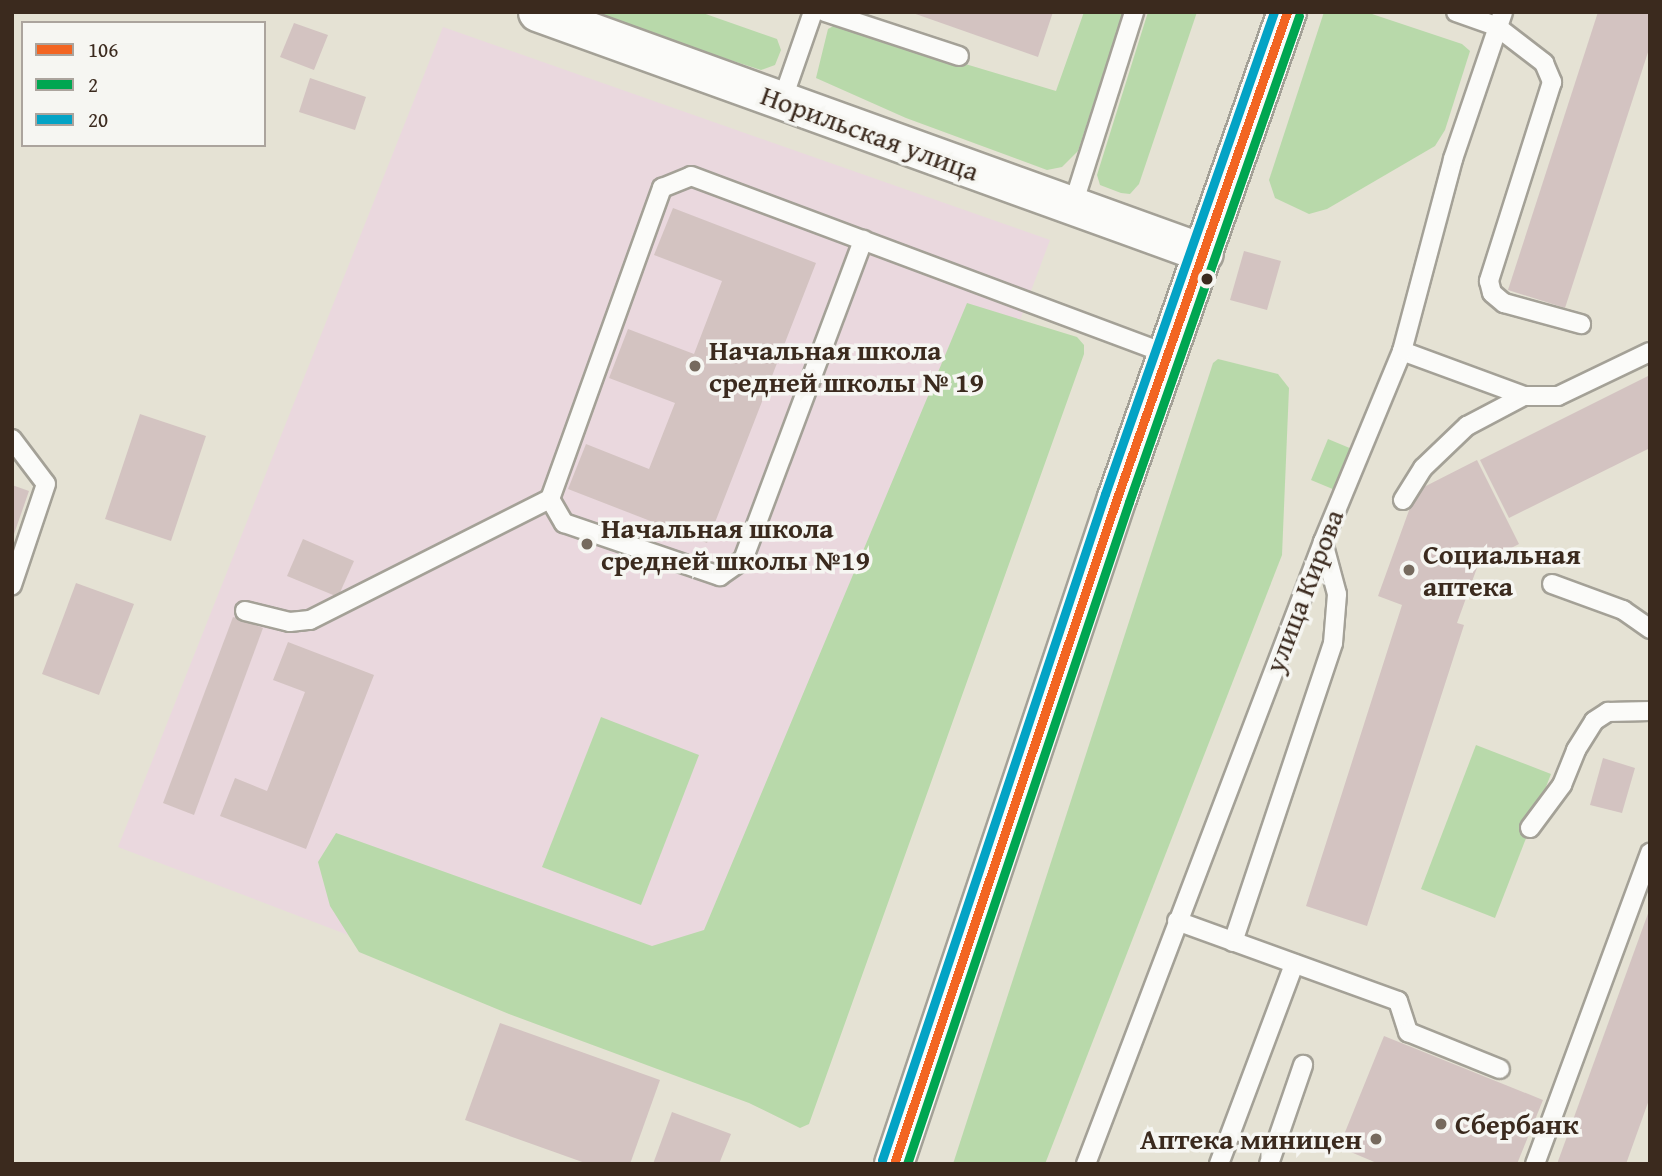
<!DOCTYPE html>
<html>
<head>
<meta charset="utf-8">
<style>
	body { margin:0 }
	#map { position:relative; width:1662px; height:1176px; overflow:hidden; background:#e5e2d4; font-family:"Gentium Book Plus",serif }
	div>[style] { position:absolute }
	.built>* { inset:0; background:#ead8de }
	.green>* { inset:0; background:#b8d9aa }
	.building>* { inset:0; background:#d3c3c1 }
	.roads { filter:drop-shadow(2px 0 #a4a197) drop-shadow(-2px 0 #a4a197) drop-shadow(0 2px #a4a197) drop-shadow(0 -2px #a4a197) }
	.service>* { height:18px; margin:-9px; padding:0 9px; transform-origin:9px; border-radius:9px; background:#fbfbf9 }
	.minor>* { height:37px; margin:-18.5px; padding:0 18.5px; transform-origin:18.5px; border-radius:18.5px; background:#fbfbf9 }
	.primary>* { height:38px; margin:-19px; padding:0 19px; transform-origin:19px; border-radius:19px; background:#fbfbf9 }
	.bus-1>* { height:9px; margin:-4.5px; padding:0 4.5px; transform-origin:4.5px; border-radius:4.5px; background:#f26522 }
	.bus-2>* { height:9px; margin:-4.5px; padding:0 4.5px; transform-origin:4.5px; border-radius:4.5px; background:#00a651 }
	.bus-3>* { height:9px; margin:-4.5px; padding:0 4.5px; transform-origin:4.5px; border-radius:4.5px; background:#03a3c5 }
	.dots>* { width:19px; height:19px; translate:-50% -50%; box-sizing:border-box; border:4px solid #f6f6f2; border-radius:50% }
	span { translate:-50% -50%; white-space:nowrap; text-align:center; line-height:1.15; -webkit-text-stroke:7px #f6f6f2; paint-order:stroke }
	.street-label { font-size:28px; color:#3b2a1e }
	.poi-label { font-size:28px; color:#3b2a1e; font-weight:700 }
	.left { translate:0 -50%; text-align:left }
	.right { translate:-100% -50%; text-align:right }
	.frame { position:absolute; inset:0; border:14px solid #3b2a1e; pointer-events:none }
	.legend { position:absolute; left:21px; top:21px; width:245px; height:126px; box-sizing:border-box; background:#f6f6f2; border:2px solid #aba49d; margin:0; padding:9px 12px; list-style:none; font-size:21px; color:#3b2a1e }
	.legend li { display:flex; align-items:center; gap:14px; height:35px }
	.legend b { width:35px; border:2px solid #aba49d }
</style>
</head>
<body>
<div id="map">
	<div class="built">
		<i style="clip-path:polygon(443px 27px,1050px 240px,735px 1083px,118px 847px)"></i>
	</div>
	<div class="green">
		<i style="clip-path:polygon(581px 12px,700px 12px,777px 39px,781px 50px,775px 65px,761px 70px)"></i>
		<i style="clip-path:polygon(1084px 12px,1123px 12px,1078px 151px,1062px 167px,1047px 170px,906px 118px,816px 78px,828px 29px,835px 25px,1056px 91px)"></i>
		<i style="clip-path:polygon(1148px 12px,1197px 12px,1139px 184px,1130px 194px,1121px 193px,1100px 185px,1097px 175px)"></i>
		<i style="clip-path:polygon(1324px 12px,1366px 12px,1462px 44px,1470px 51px,1445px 130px,1435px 146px,1327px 209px,1309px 214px,1275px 198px,1269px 180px)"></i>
		<i style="clip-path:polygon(967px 303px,1077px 337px,1084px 345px,1084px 354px,809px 1124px,800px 1128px,749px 1103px,509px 1014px,359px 952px,330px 906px,318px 862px,336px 833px,652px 946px,704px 930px)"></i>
		<i style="clip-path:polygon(1218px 359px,1278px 374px,1289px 388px,1282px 555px,1045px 1164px,953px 1164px,1213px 363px)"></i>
		<i style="clip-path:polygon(1328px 439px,1352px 449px,1335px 490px,1311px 480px)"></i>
		<i style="clip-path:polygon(601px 717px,699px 755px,641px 905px,542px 867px)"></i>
		<i style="clip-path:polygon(1476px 745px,1551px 774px,1495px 918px,1421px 889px)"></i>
	</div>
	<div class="building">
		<i style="clip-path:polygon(910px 12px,1053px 12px,1038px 57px)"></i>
		<i style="clip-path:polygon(1598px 12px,1650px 12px,1650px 46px,1565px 308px,1508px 290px)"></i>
		<i style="clip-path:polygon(294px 23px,328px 35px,314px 70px,280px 57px)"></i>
		<i style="clip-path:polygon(310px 78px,366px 97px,355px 130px,299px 112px)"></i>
		<i style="clip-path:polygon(673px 208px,816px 263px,707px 543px,568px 489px,586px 444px,649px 469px,675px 403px,609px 378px,628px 329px,694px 354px,722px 281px,654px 255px)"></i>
		<i style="clip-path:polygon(1244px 251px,1281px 261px,1267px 310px,1230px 300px)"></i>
		<i style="clip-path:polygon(1650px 375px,1650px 448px,1509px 518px,1480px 460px)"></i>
		<i style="clip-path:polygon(140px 414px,206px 436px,171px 541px,105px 519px)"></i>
		<i style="clip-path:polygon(1477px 460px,1519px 544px,1478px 565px,1457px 623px,1464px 625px,1367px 926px,1306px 906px,1402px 605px,1378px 596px,1416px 491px)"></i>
		<i style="clip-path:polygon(12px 485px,29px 491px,13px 537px,12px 537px)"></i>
		<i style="clip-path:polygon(303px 539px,354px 561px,338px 597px,287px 576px)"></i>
		<i style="clip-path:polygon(76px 583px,134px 604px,99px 695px,42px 674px)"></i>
		<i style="clip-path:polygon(233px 617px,263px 628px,194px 815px,163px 803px)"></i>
		<i style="clip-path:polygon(288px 642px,374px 675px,306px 849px,220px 816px,235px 778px,267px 791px,305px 692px,273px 680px)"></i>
		<i style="clip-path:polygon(1603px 758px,1635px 768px,1622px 813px,1590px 805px)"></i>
		<i style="clip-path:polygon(1650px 908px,1650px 1097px,1626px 1164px,1557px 1164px)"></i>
		<i style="clip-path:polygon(500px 1023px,660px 1080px,630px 1164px,588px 1164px,465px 1120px)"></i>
		<i style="clip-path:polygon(1384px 1036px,1543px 1100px,1517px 1164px,1379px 1164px,1339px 1147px)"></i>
		<i style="clip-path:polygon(672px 1112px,731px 1134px,719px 1164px,653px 1164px)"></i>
	</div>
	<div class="roads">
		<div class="service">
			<i style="left:825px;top:12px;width:141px;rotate:18.2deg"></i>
			<i style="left:1456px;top:12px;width:42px;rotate:19.3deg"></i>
			<i style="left:1496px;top:26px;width:61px;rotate:37.6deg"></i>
			<i style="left:1544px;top:63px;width:21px;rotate:67deg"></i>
			<i style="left:1552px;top:82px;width:209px;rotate:107.6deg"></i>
			<i style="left:1489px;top:281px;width:12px;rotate:76deg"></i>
			<i style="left:1492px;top:293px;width:16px;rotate:40deg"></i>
			<i style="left:1504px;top:303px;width:80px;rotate:15.3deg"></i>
			<i style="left:782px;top:101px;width:94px;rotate:-70.8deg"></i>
			<i style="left:1072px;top:208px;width:206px;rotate:-72.4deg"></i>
			<i style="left:1402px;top:351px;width:130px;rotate:20.2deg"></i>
			<i style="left:1524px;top:396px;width:34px"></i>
			<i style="left:1558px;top:396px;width:102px;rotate:-25.6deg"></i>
			<i style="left:12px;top:439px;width:56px;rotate:52.9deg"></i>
			<i style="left:46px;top:484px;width:107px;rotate:108.6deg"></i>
			<i style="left:550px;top:499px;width:28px;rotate:60deg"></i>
			<i style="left:564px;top:523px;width:165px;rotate:18.8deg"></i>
			<i style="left:720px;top:576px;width:28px;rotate:-35deg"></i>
			<i style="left:743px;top:560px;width:342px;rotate:-69.4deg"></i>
			<i style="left:1403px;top:500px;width:38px;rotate:-58deg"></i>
			<i style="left:1423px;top:468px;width:61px;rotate:-43.7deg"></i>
			<i style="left:1467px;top:426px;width:64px;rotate:-27.8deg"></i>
			<i style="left:1552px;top:584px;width:76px;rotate:20.1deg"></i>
			<i style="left:1623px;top:610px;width:33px;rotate:35deg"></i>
			<i style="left:245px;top:611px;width:46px;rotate:13.7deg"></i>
			<i style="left:290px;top:622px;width:20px;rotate:-6deg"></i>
			<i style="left:310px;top:620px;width:269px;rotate:-26.8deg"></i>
			<i style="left:550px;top:499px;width:331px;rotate:-70.2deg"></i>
			<i style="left:662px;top:188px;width:31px;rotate:-22deg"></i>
			<i style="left:691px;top:176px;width:508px;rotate:20.5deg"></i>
			<i style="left:1530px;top:828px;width:54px;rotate:-53.3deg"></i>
			<i style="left:1562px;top:785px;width:38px;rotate:-68deg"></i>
			<i style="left:1576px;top:750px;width:34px;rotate:-58deg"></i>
			<i style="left:1594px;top:721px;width:17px;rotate:-33deg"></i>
			<i style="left:1608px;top:712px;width:42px;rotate:-1.4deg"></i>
			<i style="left:1177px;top:921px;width:235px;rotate:19.9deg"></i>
			<i style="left:1398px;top:1001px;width:33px;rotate:72deg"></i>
			<i style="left:1408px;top:1032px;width:99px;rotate:21.9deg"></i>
			<i style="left:1233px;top:942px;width:315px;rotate:-71.5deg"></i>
			<i style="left:1333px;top:643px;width:49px;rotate:-85.3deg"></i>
			<i style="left:1337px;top:594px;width:54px;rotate:-105.1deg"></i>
			<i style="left:1086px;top:1164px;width:666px;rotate:-69.14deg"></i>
			<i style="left:1323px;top:542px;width:207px;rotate:-67.5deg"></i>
			<i style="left:1402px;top:351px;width:199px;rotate:-75.1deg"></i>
			<i style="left:1453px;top:159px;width:155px;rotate:-71.2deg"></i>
			<i style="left:1219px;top:1164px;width:214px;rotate:-69.4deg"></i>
			<i style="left:1269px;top:1164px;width:105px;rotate:-71deg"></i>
			<i style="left:1535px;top:1164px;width:332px;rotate:-69.7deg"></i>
		</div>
		<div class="minor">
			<i style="left:537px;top:12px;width:709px;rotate:19.87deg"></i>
		</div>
		<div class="primary">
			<i style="left:894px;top:1164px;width:702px;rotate:-71.49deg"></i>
			<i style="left:1117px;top:498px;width:515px;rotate:-70.72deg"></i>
		</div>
	</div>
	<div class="bus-1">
		<i style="left:894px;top:1164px;width:702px;rotate:-71.49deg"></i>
		<i style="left:1117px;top:498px;width:515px;rotate:-70.72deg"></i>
	</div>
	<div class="bus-2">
		<i style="left:907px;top:1164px;width:698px;rotate:-71.46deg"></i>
		<i style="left:1129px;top:502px;width:515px;rotate:-70.72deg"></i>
	</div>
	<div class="bus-3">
		<i style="left:882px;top:1160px;width:702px;rotate:-71.49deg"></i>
		<i style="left:1105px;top:494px;width:511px;rotate:-70.68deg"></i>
	</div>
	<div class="dots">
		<i style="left:1207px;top:279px;background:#3b2a1e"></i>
		<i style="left:695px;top:366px;background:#766a5e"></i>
		<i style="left:587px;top:544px;background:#766a5e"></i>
		<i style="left:1409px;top:570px;background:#766a5e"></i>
		<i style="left:1441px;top:1124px;background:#766a5e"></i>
		<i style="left:1376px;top:1139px;background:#766a5e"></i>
	</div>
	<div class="street-label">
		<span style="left:870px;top:133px;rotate:20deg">Норильская улица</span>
		<span style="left:1304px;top:591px;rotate:-69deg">улица Кирова</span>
	</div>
	<div class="poi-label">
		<span class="left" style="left:709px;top:366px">Начальная школа<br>средней школы № 19</span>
		<span class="left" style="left:601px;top:544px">Начальная школа<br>средней школы №19</span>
		<span class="left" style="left:1423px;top:570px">Социальная<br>аптека</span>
		<span class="left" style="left:1455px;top:1124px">Сбербанк</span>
		<span class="right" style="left:1362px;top:1139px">Аптека миницен</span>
	</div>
	<div class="frame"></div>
	<ul class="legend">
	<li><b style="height:9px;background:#f26522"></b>106</li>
	<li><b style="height:9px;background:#00a651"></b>2</li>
	<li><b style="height:9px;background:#03a3c5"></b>20</li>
	</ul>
</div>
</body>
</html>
